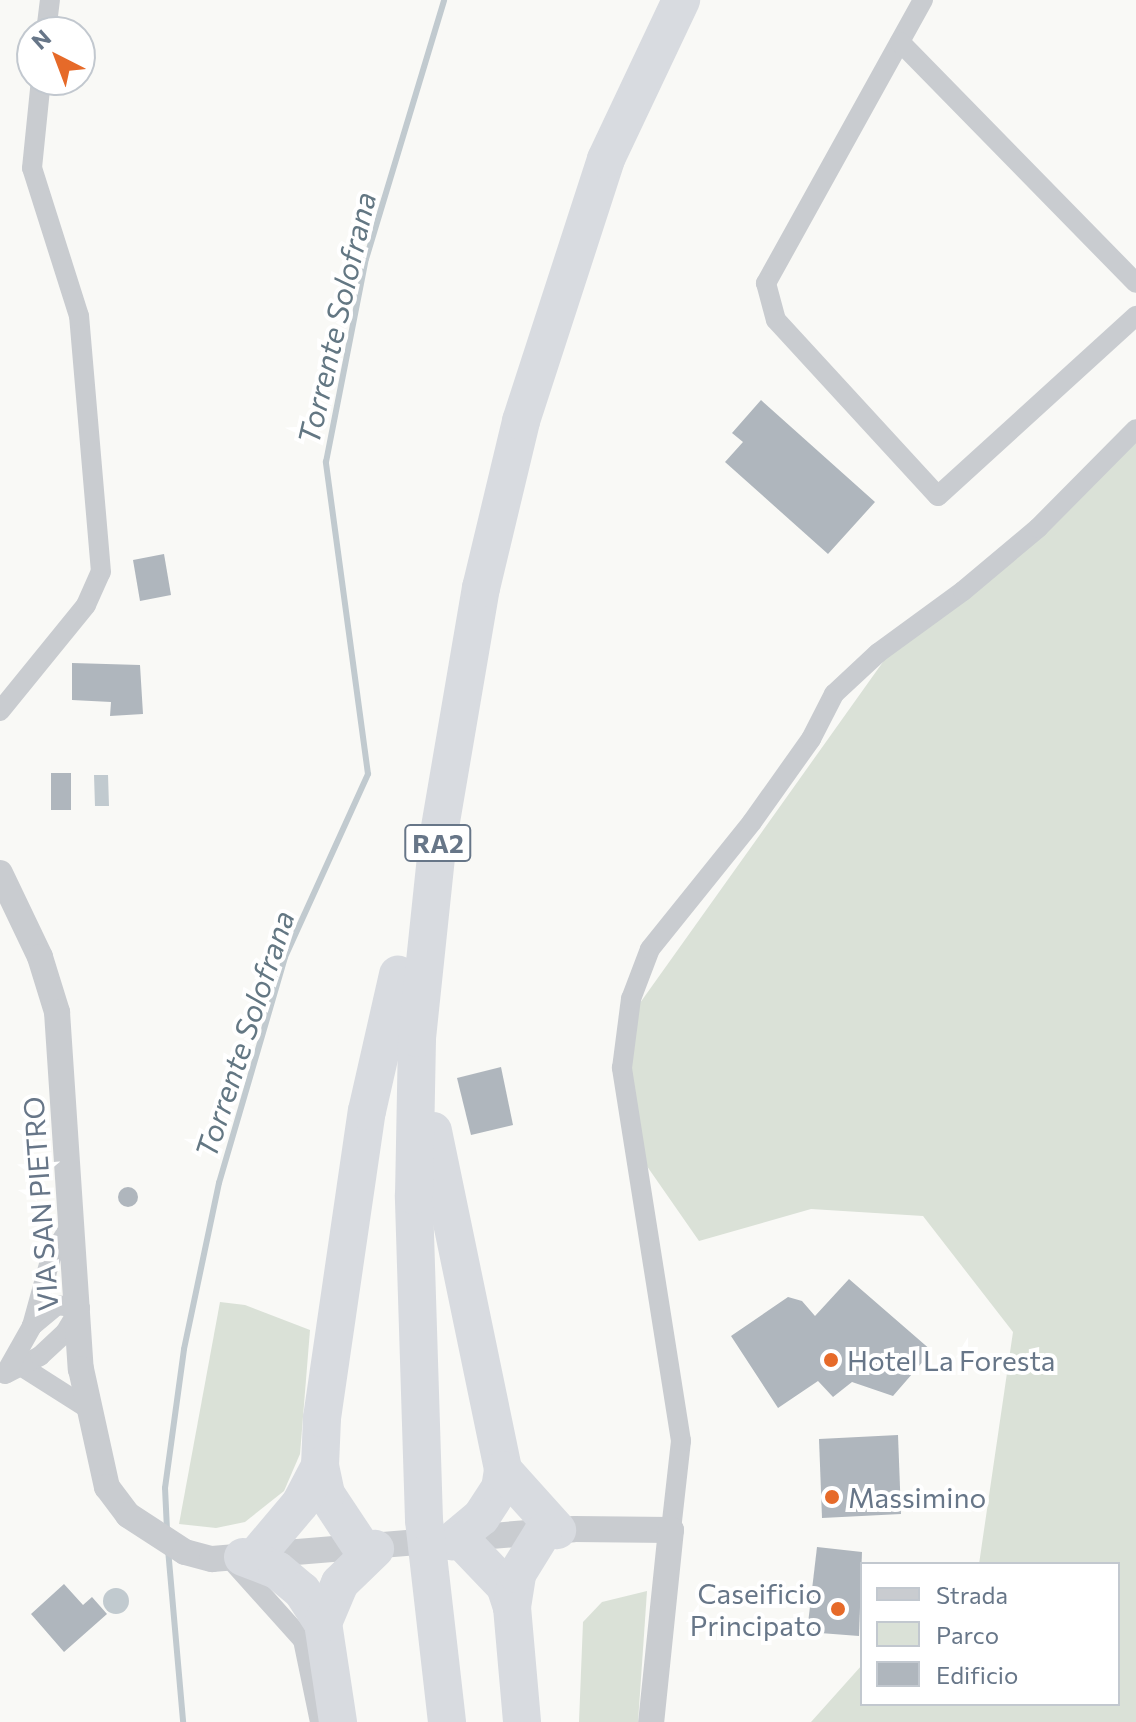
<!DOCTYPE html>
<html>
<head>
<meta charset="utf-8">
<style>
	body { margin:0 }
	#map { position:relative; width:1136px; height:1722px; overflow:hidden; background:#f9f9f6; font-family:Commissioner,sans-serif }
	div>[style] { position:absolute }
	.green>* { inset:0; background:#dae1d7 }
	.water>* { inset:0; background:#c1cacf }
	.round { border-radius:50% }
	.stream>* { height:6px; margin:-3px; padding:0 3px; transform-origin:3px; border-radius:3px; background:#c1cacf }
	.building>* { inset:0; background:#afb6bd }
	.minor>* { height:20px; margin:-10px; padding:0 10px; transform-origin:10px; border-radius:10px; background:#c9ccd0 }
	.tertiary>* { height:26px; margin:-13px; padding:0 13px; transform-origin:13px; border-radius:13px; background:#c9ccd0 }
	.motorway>* { height:38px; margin:-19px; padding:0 19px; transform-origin:19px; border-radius:19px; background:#d8dbe0 }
	.dots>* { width:22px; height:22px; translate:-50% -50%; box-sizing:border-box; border:4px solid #fff; border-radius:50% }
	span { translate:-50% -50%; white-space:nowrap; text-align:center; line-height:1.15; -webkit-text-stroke:8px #fff; paint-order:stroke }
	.shield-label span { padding:2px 6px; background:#fff; border:2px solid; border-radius:6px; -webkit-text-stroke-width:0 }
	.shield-label { font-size:26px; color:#677688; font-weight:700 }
	.street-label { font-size:28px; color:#677688 }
	.poi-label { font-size:28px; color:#677688 }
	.left { translate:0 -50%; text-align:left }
	.right { translate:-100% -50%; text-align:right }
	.water-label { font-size:30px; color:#637783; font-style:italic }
	.legend { position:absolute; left:860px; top:1562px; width:260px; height:144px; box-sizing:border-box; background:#fff; border:2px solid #c2c8cf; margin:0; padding:10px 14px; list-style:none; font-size:24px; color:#677688 }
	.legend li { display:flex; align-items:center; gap:16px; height:40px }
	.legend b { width:40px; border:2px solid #c2c8cf }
	.north { position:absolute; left:16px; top:16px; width:80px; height:80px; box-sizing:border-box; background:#fff; border:2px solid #c2c8cf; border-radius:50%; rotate:318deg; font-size:22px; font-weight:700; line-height:32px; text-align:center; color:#677688 }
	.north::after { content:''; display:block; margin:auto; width:28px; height:36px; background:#e66a29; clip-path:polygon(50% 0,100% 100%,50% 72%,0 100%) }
</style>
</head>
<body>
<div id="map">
	<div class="green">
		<i style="clip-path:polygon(1136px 437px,1136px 1722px,811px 1722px,862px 1665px,862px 1704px,1118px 1704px,1118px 1564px,979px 1564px,1013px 1332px,923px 1216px,811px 1209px,699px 1241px,635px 1149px,620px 1031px,900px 638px)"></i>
		<i style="clip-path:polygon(220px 1302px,245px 1305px,310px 1330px,300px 1454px,284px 1491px,245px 1522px,216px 1528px,179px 1524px)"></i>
		<i style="clip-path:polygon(647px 1591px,638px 1722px,579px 1722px,583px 1622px,602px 1602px)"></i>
	</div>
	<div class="water">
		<i style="clip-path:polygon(94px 775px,108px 775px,109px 806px,95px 806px)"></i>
		<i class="round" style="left:103px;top:1588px;width:26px;height:26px"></i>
	</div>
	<div class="stream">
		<i style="left:167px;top:1530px;width:42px;rotate:-92.7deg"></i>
		<i style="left:165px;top:1488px;width:140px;rotate:-82.2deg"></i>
		<i style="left:184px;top:1349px;width:170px;rotate:-78.1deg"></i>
		<i style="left:219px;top:1183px;width:235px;rotate:-73.7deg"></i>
		<i style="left:285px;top:957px;width:201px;rotate:-65.6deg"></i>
		<i style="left:368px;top:774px;width:315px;rotate:-97.7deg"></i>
		<i style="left:326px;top:462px;width:207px;rotate:-78.9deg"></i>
		<i style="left:366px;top:259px;width:270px;rotate:-73.2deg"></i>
		<i style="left:168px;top:1549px;width:174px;rotate:85deg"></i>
	</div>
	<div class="building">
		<i style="clip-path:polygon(761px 400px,875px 502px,828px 554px,725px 462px,743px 442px,732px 433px)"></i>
		<i style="clip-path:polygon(164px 554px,171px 595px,140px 601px,133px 560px)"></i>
		<i style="clip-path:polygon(72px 663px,140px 665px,143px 714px,110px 716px,111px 702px,72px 700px)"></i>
		<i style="clip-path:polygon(51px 773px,71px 773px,71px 810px,51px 810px)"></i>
		<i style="clip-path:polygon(501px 1067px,513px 1125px,471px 1135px,457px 1078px)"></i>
		<i class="round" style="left:118px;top:1187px;width:20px;height:20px"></i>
		<i style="clip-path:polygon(849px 1279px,932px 1351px,893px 1396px,852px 1382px,833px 1397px,818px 1381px,778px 1408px,731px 1336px,788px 1297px,802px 1301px,815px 1316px)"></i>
		<i style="clip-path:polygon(898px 1435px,901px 1514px,822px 1518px,819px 1439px)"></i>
		<i style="clip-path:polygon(817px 1547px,862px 1552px,859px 1636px,807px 1632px)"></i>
		<i style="clip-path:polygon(64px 1584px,83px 1605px,92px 1597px,107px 1614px,64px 1652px,31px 1614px)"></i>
	</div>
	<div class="minor">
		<i style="left:923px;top:0;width:324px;rotate:119deg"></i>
		<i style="left:766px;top:283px;width:38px;rotate:75deg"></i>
		<i style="left:776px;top:320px;width:239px;rotate:47.4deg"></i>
		<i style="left:938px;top:496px;width:268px;rotate:-42.3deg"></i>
		<i style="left:46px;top:32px;width:32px;rotate:-83deg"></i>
		<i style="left:900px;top:42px;width:337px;rotate:45.6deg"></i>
		<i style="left:0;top:711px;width:136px;rotate:-50.9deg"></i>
		<i style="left:86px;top:605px;width:36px;rotate:-66deg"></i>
		<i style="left:101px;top:572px;width:257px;rotate:-94.9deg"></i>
		<i style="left:79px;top:316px;width:155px;rotate:-107.6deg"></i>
		<i style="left:32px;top:168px;width:88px;rotate:-84.2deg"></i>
		<i style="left:21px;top:1366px;width:78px;rotate:32.5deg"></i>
		<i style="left:7px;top:1373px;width:37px;rotate:-27deg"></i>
		<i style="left:40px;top:1356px;width:34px;rotate:-43deg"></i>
		<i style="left:65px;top:1333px;width:29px;rotate:-59deg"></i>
		<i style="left:80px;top:1308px;width:23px;rotate:-173deg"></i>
		<i style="left:57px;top:1305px;width:33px;rotate:140deg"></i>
		<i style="left:5px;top:1374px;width:55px;rotate:-60.6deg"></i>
		<i style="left:32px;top:1326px;width:72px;rotate:-74.6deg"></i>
		<i style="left:51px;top:1257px;width:41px;rotate:-57.8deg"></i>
		<i style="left:671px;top:1530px;width:90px;rotate:-83.6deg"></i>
		<i style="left:681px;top:1441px;width:378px;rotate:-99deg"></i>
		<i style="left:622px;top:1068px;width:70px;rotate:-82.6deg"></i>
		<i style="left:631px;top:999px;width:53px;rotate:-69.2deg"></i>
		<i style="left:650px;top:949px;width:163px;rotate:-51.2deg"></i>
		<i style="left:752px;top:822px;width:102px;rotate:-54.6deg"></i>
		<i style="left:811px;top:739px;width:51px;rotate:-62.9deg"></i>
		<i style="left:834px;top:694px;width:60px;rotate:-43deg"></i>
		<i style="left:878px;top:653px;width:105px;rotate:-36.1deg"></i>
		<i style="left:963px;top:591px;width:98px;rotate:-40deg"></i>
		<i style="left:1038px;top:528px;width:139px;rotate:-45.3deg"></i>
		<i style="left:232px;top:1561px;width:106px;rotate:48.1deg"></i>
		<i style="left:303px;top:1640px;width:84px;rotate:78.3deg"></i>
	</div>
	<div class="tertiary">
		<i style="left:0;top:873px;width:93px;rotate:64.5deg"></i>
		<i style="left:40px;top:957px;width:58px;rotate:72.8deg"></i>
		<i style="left:57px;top:1012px;width:358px;rotate:86.2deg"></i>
		<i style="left:81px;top:1369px;width:121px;rotate:77.6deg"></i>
		<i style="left:107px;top:1487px;width:35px;rotate:53deg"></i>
		<i style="left:128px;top:1515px;width:68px;rotate:33deg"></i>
		<i style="left:185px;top:1552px;width:28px;rotate:15deg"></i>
		<i style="left:212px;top:1559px;width:363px;rotate:-4.7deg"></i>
		<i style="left:574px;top:1529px;width:97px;rotate:0.6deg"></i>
		<i style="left:671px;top:1530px;width:193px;rotate:95.9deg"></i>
	</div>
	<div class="motorway">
		<i style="left:433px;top:1131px;width:346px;rotate:78.3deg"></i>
		<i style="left:503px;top:1470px;width:18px;rotate:99deg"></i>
		<i style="left:500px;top:1488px;width:35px;rotate:123deg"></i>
		<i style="left:481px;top:1517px;width:38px;rotate:140deg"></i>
		<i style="left:503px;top:1470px;width:81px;rotate:48deg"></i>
		<i style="left:461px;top:1540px;width:64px;rotate:46.3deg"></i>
		<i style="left:505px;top:1586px;width:22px;rotate:72deg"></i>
		<i style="left:512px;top:1607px;width:115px;rotate:85deg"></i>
		<i style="left:363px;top:1550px;width:67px;rotate:-123.5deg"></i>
		<i style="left:326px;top:1494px;width:29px;rotate:-102deg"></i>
		<i style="left:320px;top:1466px;width:48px;rotate:-87.6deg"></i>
		<i style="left:322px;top:1418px;width:310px;rotate:-81.7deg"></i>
		<i style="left:367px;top:1111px;width:140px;rotate:-77.2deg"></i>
		<i style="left:256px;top:1556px;width:68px;rotate:-49.8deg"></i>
		<i style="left:300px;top:1504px;width:43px;rotate:-62.2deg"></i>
		<i style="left:243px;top:1557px;width:36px;rotate:21deg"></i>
		<i style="left:277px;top:1570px;width:33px;rotate:40deg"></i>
		<i style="left:302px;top:1591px;width:38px;rotate:57deg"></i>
		<i style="left:512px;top:1607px;width:33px;rotate:-81deg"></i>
		<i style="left:517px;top:1574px;width:49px;rotate:-58.2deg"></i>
		<i style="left:338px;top:1722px;width:100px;rotate:-98.6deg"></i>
		<i style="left:323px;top:1623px;width:43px;rotate:-67deg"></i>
		<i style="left:340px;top:1583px;width:49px;rotate:-44.2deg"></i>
		<i style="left:447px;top:1722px;width:203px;rotate:-96.5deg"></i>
		<i style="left:424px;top:1520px;width:325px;rotate:-91.8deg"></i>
		<i style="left:414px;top:1195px;width:157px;rotate:-88.9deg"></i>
		<i style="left:417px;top:1038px;width:200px;rotate:-84deg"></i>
		<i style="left:438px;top:839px;width:255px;rotate:-80.3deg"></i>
		<i style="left:481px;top:588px;width:172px;rotate:-76.5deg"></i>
		<i style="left:521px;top:421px;width:275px;rotate:-72deg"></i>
		<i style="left:606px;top:159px;width:176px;rotate:-64.7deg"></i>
	</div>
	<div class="dots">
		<i style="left:831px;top:1360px;background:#e66a29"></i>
		<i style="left:832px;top:1497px;background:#e66a29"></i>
		<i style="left:838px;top:1609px;background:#e66a29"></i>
	</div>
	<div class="shield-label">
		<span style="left:438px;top:843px">RA2</span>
	</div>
	<div class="street-label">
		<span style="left:40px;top:1204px;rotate:-94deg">VIA SAN PIETRO</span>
	</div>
	<div class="poi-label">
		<span class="left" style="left:847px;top:1360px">Hotel La Foresta</span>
		<span class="left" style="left:848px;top:1497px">Massimino</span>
		<span class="right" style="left:822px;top:1609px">Caseificio<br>Principato</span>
	</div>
	<div class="water-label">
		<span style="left:336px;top:318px;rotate:-77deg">Torrente Solofrana</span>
		<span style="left:244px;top:1034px;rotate:-72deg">Torrente Solofrana</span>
	</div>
	<ul class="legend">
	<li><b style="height:10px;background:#c9ccd0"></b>Strada</li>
	<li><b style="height:22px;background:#dae1d7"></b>Parco</li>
	<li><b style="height:22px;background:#afb6bd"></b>Edificio</li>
	</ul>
	<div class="north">N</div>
</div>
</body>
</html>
